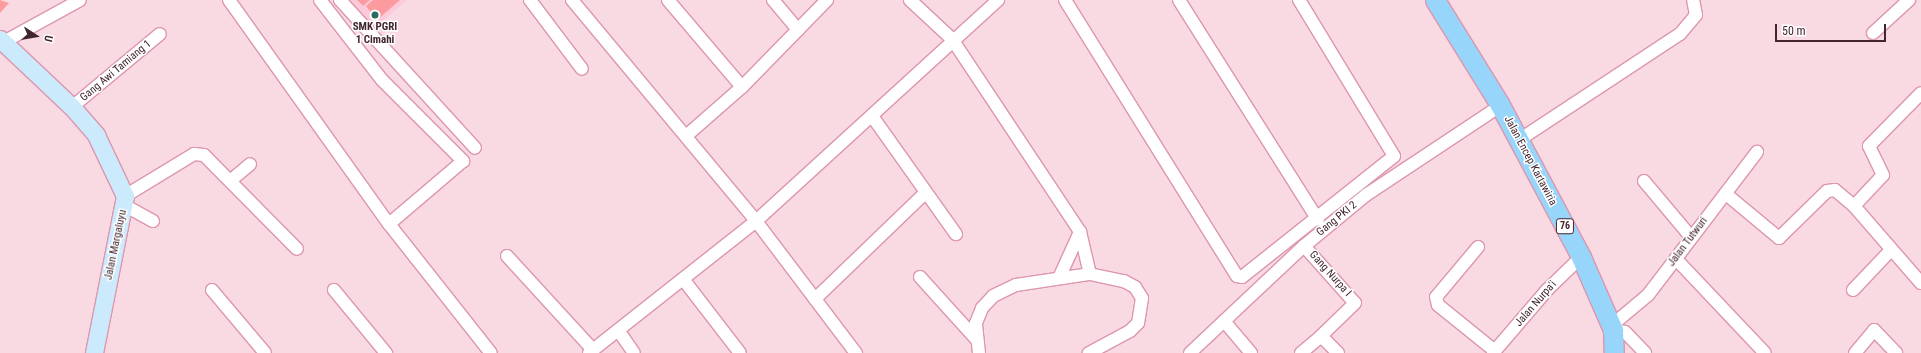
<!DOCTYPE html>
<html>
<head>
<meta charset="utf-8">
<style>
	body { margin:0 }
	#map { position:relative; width:1921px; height:353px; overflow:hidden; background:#f9dae3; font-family:"Roboto Condensed",sans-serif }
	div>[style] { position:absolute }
	.built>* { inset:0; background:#fccad9 }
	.building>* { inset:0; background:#fc9b9f }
	.roads { filter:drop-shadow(1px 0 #dd96ae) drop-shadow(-1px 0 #dd96ae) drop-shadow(0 1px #dd96ae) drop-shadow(0 -1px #dd96ae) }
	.minor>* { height:12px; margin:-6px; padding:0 6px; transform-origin:6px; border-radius:6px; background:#fff }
	.secondary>* { height:17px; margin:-8.5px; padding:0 8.5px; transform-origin:8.5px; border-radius:8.5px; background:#cbeafc }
	.primary>* { height:19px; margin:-9.5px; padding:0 9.5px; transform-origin:9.5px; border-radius:9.5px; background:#97d5fa }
	.dots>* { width:11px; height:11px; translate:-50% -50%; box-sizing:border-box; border:2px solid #fff; border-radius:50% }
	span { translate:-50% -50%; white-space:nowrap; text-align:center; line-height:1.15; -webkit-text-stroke:3px #fff; paint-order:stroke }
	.shield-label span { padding:1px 3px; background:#fff; border:1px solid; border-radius:3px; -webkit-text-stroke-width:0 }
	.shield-label { font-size:10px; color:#41252f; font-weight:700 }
	.poi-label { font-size:11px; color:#41252f; font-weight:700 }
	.street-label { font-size:11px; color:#41252f }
	.north { position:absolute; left:16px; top:16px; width:40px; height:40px; -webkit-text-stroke:3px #fff; paint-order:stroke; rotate:102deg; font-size:11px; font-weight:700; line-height:16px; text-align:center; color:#41252f }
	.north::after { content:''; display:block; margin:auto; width:14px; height:18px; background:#41252f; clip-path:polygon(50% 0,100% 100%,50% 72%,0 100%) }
	.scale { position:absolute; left:1775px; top:24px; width:111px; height:18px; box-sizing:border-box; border:2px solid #41252f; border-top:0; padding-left:5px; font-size:12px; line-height:14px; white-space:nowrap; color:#41252f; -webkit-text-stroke:3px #fff; paint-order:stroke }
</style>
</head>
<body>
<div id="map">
	<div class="built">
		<i style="clip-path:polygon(347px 0,407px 0,373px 30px)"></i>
	</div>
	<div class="building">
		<i style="clip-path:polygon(0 0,9px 3px,0 13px)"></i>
		<i style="clip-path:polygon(357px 0,370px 0,363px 6px)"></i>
		<i style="clip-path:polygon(373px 0,400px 0,377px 20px,366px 6px)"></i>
	</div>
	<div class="roads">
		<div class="minor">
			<i style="left:229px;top:0;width:275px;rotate:54.5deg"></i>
			<i style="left:389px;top:224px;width:164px;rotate:51.7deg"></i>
			<i style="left:320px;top:0;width:101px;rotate:52.2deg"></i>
			<i style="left:382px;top:80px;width:115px;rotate:45deg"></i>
			<i style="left:463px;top:161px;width:97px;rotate:139.6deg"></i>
			<i style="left:340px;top:0;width:200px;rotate:47.6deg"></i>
			<i style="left:530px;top:0;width:86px;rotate:53deg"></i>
			<i style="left:572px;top:0;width:288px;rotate:50.2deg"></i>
			<i style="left:756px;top:221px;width:166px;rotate:52.9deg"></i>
			<i style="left:668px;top:0;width:114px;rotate:49.6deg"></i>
			<i style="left:773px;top:0;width:39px;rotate:50deg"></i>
			<i style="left:910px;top:0;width:57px;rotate:42.9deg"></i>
			<i style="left:952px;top:39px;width:232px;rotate:56.4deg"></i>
			<i style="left:1080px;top:232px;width:43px;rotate:76.6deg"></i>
			<i style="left:1065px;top:0;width:325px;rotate:58.1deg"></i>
			<i style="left:1237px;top:276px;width:5px;rotate:11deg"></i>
			<i style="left:1242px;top:277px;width:194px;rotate:-38.5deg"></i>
			<i style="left:1394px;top:156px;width:183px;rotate:-121.3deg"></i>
			<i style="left:1179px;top:0;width:260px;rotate:57.7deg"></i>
			<i style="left:1873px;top:33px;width:49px;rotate:-42.5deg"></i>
			<i style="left:0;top:44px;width:91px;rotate:-28.8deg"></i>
			<i style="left:72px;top:107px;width:114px;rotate:-39.7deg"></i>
			<i style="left:872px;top:116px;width:145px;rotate:54.6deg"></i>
			<i style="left:686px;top:136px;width:74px;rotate:-41.2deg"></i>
			<i style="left:742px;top:87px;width:122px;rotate:-45.7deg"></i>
			<i style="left:1519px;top:140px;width:193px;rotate:-33.4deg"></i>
			<i style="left:1680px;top:34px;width:25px;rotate:-50deg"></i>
			<i style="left:1696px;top:15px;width:15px;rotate:-101deg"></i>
			<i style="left:230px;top:181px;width:26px;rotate:-40deg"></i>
			<i style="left:1644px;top:181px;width:73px;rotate:50deg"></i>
			<i style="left:1726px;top:194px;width:69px;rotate:39.7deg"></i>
			<i style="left:1779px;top:238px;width:67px;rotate:-44.4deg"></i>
			<i style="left:1827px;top:191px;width:8px;rotate:-7deg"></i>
			<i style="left:1835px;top:190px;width:25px;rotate:40deg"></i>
			<i style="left:1854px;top:206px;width:102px;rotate:49deg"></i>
			<i style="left:125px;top:196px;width:81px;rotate:-31.3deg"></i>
			<i style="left:194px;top:154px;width:10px;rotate:6deg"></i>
			<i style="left:204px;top:155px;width:132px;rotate:45.3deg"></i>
			<i style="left:124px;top:205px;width:33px;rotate:29deg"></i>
			<i style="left:1854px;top:206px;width:42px;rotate:-46.9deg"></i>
			<i style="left:1883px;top:175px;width:32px;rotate:-116deg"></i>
			<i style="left:1869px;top:146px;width:74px;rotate:-45.5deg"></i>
			<i style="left:1304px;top:246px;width:76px;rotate:48.2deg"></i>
			<i style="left:1355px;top:303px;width:47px;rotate:135.9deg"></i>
			<i style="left:1478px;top:247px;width:65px;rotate:130deg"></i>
			<i style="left:1436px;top:297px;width:8px;rotate:76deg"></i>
			<i style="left:1438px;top:305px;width:73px;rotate:38.9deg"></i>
			<i style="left:507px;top:256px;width:127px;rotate:47.5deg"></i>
			<i style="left:1676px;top:259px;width:129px;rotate:46.6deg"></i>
			<i style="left:920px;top:277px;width:84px;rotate:47.9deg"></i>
			<i style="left:1059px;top:278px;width:51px;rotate:-65.5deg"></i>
			<i style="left:683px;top:279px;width:93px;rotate:52.4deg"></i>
			<i style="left:212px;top:290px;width:82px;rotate:49.9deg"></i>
			<i style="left:334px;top:290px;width:82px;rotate:50.5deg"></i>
			<i style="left:1853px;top:290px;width:55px;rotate:-46.5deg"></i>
			<i style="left:815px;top:299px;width:151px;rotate:-43.9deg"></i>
			<i style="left:1224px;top:321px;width:42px;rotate:49.8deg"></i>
			<i style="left:1611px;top:326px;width:48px;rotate:-40deg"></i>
			<i style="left:1648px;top:295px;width:180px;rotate:-52.7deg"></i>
			<i style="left:1613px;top:330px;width:12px;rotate:9deg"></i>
			<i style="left:1625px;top:332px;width:29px;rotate:46deg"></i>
			<i style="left:620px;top:333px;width:24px;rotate:55deg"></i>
			<i style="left:589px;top:353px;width:213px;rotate:-38.3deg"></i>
			<i style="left:756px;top:221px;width:328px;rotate:-42.4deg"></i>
			<i style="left:979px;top:353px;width:30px;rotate:-96deg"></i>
			<i style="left:976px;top:323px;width:16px;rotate:-68deg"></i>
			<i style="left:982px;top:308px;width:16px;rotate:-47deg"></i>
			<i style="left:993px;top:296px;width:25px;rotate:-26deg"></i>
			<i style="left:1016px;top:285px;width:75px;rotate:-8.5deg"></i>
			<i style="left:1090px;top:274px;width:35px;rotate:12deg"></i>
			<i style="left:1124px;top:281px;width:13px;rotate:29deg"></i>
			<i style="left:1135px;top:287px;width:13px;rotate:58deg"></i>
			<i style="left:1142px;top:298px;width:25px;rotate:99deg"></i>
			<i style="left:1138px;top:323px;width:11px;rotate:135deg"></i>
			<i style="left:1130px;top:331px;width:47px;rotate:151.8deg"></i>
			<i style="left:1190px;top:353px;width:156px;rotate:-43.2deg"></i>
			<i style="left:1304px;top:246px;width:80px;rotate:-39.4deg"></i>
			<i style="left:1366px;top:195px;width:161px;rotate:-33.6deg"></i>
			<i style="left:1301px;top:353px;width:26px;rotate:-40deg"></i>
			<i style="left:1321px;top:336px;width:24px;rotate:45deg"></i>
			<i style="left:1493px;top:353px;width:83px;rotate:-49.4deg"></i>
			<i style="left:1547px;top:290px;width:47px;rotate:-44.1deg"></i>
			<i style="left:1855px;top:353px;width:30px;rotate:-50deg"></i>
			<i style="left:1874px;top:330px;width:32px;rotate:46deg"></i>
		</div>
		<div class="secondary">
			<i style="left:0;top:39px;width:99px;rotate:43.4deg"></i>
			<i style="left:72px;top:107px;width:37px;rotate:49deg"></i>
			<i style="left:96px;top:135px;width:68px;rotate:64.6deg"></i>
			<i style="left:125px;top:196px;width:160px;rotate:101.2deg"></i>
		</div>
		<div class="primary">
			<i style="left:1435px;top:0;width:123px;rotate:58.2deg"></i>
			<i style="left:1500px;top:105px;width:172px;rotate:61.9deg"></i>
			<i style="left:1581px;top:257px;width:80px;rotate:66.3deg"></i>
			<i style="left:1613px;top:330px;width:23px;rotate:88deg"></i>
		</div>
	</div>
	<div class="dots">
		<i style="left:375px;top:15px;background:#296e60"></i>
	</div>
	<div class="shield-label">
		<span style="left:1565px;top:226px">76</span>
	</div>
	<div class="poi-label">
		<span style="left:375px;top:34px">SMK PGRI<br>1 Cimahi</span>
	</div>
	<div class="street-label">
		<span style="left:116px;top:71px;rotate:-40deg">Gang Awi Tamiang 1</span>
		<span style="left:1530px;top:161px;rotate:62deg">Jalan Encep Kartawiria</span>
		<span style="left:1337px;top:219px;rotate:-39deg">Gang PKI 2</span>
		<span style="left:1688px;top:242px;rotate:-53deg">Jalan Tutwuri</span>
		<span style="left:116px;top:245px;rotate:-78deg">Jalan Margaluyu</span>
		<span style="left:1330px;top:274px;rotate:48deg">Gang Nurpa I</span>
		<span style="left:1536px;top:304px;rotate:-49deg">Jalan Nurpa'i</span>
	</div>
	<div class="north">U</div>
	<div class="scale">50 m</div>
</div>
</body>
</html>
